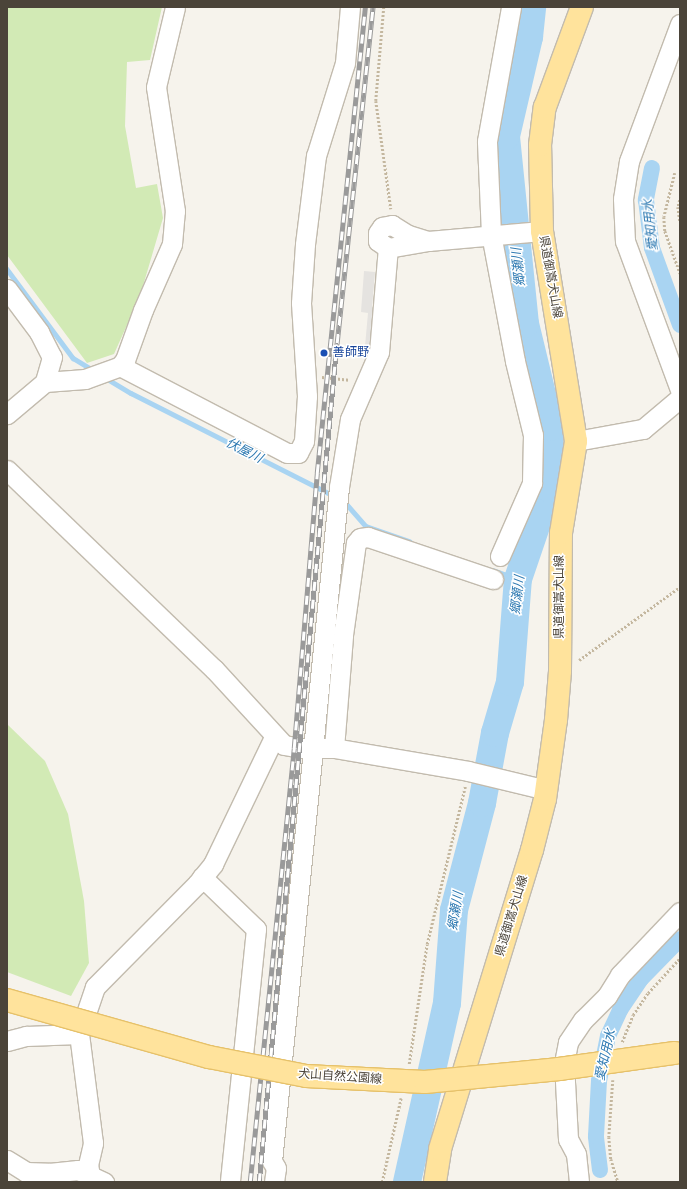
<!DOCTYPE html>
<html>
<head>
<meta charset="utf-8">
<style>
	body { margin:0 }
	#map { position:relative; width:687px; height:1189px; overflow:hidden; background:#f6f3ec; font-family:Figtree,"Noto Sans JP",sans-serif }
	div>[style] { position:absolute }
	.green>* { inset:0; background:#d2eab5 }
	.parking>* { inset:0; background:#e5e3e0 }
	.stream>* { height:4.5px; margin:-2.25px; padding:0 2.25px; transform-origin:2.25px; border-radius:2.25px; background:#a9d4f2 }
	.canal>* { height:16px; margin:-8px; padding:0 8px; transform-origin:8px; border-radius:8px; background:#a9d4f2 }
	.river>* { height:28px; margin:-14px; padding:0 14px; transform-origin:14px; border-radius:14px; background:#a9d4f2 }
	.path>* { height:2.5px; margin-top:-1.25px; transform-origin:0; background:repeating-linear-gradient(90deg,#c4b79f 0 2px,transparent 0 4px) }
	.roads { filter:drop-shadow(1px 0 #c2bbae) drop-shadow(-1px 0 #c2bbae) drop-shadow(0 1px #c2bbae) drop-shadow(0 -1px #c2bbae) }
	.minor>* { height:19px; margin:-9.5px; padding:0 9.5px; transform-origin:9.5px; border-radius:9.5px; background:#fff }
	.major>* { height:22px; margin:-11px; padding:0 11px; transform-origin:11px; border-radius:11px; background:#ffe39c }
	.rail>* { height:4.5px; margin-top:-2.25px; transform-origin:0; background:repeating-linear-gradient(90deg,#fff 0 9px,#9a9a9a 0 18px); box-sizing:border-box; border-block:1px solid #9a9a9a }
	.bridges { filter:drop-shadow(1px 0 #e6c16a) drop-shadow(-1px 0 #e6c16a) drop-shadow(0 1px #e6c16a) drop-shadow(0 -1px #e6c16a) }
	.major-bridge>* { height:22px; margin:-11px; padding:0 11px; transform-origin:11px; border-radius:11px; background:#ffe39c }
	.dots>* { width:11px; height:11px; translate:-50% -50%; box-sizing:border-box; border:2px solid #fff; border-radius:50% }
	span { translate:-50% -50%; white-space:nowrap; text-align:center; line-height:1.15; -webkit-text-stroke:3px #fff; paint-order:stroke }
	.street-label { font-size:12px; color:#4b4439 }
	.transit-label { font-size:12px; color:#164399 }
	.left { translate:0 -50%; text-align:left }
	.water-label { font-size:13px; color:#2e7ab2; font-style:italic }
	.frame { position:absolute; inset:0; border:8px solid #4b4439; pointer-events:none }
</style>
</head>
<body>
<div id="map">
	<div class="green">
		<i style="clip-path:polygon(7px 7px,162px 7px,150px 60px,127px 62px,125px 126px,136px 188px,157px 184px,163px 218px,140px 296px,114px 354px,87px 363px,7px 255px)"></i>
		<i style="clip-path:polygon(7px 724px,45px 761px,68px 814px,84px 901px,89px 963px,71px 996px,7px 972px)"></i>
	</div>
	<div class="parking">
		<i style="clip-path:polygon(364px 271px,375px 272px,372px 307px,378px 309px,375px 348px,365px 346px,368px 313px,361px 312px)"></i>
	</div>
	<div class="stream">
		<i style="left:7px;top:269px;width:111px;rotate:53.4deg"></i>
		<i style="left:73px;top:358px;width:23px;rotate:31deg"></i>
		<i style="left:104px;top:377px;width:31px;rotate:31deg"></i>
		<i style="left:131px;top:393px;width:228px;rotate:26.9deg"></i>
		<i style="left:344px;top:501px;width:33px;rotate:49deg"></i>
		<i style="left:366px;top:526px;width:46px;rotate:19.2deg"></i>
		<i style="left:493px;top:570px;width:27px;rotate:20deg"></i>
	</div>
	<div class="canal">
		<i style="left:652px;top:168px;width:33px;rotate:101deg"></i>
		<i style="left:646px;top:200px;width:48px;rotate:82.9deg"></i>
		<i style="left:652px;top:248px;width:82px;rotate:70deg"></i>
		<i style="left:600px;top:1170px;width:34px;rotate:-97deg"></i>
		<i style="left:596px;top:1136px;width:55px;rotate:-86.9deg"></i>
		<i style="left:599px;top:1081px;width:46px;rotate:-78.7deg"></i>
		<i style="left:608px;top:1036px;width:29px;rotate:-65deg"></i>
		<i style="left:620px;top:1010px;width:37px;rotate:-56deg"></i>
		<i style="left:641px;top:979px;width:56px;rotate:-45.7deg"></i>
	</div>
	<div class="river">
		<i style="left:407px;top:1182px;width:183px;rotate:-77.4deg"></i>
		<i style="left:447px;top:1003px;width:93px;rotate:-85.7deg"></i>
		<i style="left:454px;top:910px;width:111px;rotate:-75.3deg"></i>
		<i style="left:482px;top:803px;width:71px;rotate:-79.5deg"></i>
		<i style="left:495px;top:733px;width:53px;rotate:-73.6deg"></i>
		<i style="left:510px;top:682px;width:103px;rotate:-85.6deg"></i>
		<i style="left:518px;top:579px;width:96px;rotate:-71.2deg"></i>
		<i style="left:549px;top:488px;width:61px;rotate:-89.1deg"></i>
		<i style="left:550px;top:427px;width:106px;rotate:-103.6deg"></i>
		<i style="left:525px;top:324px;width:189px;rotate:-95.8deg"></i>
		<i style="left:506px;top:136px;width:102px;rotate:-76.9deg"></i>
		<i style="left:529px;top:37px;width:30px;rotate:-84deg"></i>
	</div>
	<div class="path">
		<i style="left:384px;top:7px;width:94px;rotate:94.9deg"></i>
		<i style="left:376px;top:101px;width:109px;rotate:82.1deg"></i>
		<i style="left:675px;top:173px;width:45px;rotate:104deg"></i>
		<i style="left:664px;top:217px;width:14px;rotate:86deg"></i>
		<i style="left:665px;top:231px;width:45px;rotate:70.3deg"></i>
		<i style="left:680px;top:200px;width:7px;rotate:106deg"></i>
		<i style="left:678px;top:207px;width:15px;rotate:82deg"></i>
		<i style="left:322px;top:377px;width:27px;rotate:6deg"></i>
		<i style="left:579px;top:660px;width:125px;rotate:-35.9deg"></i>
		<i style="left:622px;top:1042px;width:29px;rotate:-68deg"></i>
		<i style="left:633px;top:1015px;width:27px;rotate:-56deg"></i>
		<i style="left:648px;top:993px;width:47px;rotate:-47.6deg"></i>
		<i style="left:409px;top:1064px;width:121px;rotate:-81.5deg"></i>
		<i style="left:427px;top:944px;width:162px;rotate:-76.4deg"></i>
		<i style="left:613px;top:1080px;width:57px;rotate:94deg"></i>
		<i style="left:609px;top:1137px;width:22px;rotate:85deg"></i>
		<i style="left:611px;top:1159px;width:24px;rotate:73deg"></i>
		<i style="left:382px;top:1182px;width:86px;rotate:-77.3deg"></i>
	</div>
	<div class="roads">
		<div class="minor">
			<i style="left:680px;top:24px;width:146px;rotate:110.4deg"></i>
			<i style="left:629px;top:161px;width:38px;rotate:99deg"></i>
			<i style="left:623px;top:199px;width:42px;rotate:87.3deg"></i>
			<i style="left:625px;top:241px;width:159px;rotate:69.7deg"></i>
			<i style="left:428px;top:241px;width:21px;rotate:-163deg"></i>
			<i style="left:408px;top:235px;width:19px;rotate:-148deg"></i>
			<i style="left:392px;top:225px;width:10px;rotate:169deg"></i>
			<i style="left:382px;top:227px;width:7px;rotate:124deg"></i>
			<i style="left:378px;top:233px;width:8px;rotate:90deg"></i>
			<i style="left:378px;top:241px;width:12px;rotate:35deg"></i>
			<i style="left:388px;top:248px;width:41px;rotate:-9.9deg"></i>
			<i style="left:428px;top:241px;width:114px;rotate:-5deg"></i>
			<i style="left:7px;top:289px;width:54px;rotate:53.3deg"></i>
			<i style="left:39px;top:332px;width:28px;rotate:63deg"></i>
			<i style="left:52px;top:357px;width:26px;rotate:106deg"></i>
			<i style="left:45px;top:382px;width:50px;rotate:139.9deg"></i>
			<i style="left:120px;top:366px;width:188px;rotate:27.5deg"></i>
			<i style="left:287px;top:453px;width:11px"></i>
			<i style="left:298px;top:453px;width:13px;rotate:-63deg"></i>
			<i style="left:304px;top:441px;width:45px;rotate:-86.2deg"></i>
			<i style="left:307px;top:396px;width:93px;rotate:-93.7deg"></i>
			<i style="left:301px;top:303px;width:59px;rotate:-86.1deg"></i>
			<i style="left:305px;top:244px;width:89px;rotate:-82.9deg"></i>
			<i style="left:316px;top:156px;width:97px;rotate:-72.7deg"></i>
			<i style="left:345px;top:63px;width:56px;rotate:-84.9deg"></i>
			<i style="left:45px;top:382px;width:40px;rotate:-4.3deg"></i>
			<i style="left:85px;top:379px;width:37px;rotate:-20deg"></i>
			<i style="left:120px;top:366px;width:8px;rotate:-50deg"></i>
			<i style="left:125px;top:360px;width:53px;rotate:-70.2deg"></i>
			<i style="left:143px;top:310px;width:72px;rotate:-66.3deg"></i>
			<i style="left:172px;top:244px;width:33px;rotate:-85deg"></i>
			<i style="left:175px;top:211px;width:125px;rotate:-98.7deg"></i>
			<i style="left:156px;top:87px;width:82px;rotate:-76.6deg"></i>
			<i style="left:576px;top:441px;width:68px;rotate:-10.2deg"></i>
			<i style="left:643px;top:429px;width:48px;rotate:-40deg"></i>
			<i style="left:7px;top:470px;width:287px;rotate:43.9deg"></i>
			<i style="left:214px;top:669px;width:103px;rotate:47.4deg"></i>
			<i style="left:284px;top:745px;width:17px;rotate:10deg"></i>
			<i style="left:301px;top:748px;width:33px"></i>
			<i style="left:334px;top:748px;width:136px;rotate:9.7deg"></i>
			<i style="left:468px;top:771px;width:81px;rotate:13.5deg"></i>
			<i style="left:500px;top:556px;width:80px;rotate:-66.3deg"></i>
			<i style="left:532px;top:483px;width:48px;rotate:-88.8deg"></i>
			<i style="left:533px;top:435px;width:76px;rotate:-103.7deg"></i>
			<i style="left:515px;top:361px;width:129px;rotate:-100.7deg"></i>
			<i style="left:491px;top:234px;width:93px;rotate:-92.5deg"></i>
			<i style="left:487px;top:141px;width:136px;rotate:-79.8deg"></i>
			<i style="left:334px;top:748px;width:113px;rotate:-85.4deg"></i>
			<i style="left:343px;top:635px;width:93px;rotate:-82deg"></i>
			<i style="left:356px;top:543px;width:6px;rotate:-51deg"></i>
			<i style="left:360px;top:538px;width:8px;rotate:-7deg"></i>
			<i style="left:368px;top:537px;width:132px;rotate:18.6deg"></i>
			<i style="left:202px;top:877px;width:75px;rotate:43.9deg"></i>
			<i style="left:256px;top:929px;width:254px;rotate:95.9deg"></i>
			<i style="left:7px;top:1041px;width:20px;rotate:-15deg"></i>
			<i style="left:26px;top:1036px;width:53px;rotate:-2.2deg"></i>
			<i style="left:7px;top:1160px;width:22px;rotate:32deg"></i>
			<i style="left:26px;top:1172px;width:23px;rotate:2deg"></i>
			<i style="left:49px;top:1173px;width:29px;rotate:-6deg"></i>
			<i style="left:78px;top:1170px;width:29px;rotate:25deg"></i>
			<i style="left:90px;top:1175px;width:10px;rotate:-101deg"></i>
			<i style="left:88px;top:1165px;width:23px;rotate:-77deg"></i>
			<i style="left:93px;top:1143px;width:110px;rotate:-97.3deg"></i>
			<i style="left:79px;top:1034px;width:50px;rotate:-71.2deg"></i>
			<i style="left:95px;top:987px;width:145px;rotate:-45.3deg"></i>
			<i style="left:197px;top:884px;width:26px;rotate:-51deg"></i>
			<i style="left:213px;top:864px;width:141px;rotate:-64.3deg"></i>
			<i style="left:274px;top:1182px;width:14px;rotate:-82deg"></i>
			<i style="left:276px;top:1168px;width:8px;rotate:-120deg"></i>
			<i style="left:272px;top:1161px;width:677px;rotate:-84.32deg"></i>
			<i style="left:339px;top:487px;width:69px;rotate:-80.8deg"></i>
			<i style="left:350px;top:419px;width:73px;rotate:-66.6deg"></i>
			<i style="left:379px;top:352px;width:104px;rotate:-85.1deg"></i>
			<i style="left:579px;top:1182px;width:28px;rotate:-96deg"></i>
			<i style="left:576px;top:1154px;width:17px;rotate:-118deg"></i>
			<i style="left:568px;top:1139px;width:76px;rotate:-93deg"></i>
			<i style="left:564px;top:1063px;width:21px;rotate:-79deg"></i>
			<i style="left:568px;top:1042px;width:27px;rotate:-56deg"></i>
			<i style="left:583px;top:1020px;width:34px;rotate:-45deg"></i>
			<i style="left:607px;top:996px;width:25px;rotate:-58deg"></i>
			<i style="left:620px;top:975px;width:87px;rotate:-46.4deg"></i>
		</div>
		<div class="major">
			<i style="left:435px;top:1182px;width:33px;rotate:-81deg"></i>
			<i style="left:440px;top:1149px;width:313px;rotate:-72.9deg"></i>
			<i style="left:532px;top:850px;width:53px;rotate:-75.7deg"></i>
			<i style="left:545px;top:799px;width:80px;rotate:-82.1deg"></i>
			<i style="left:556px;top:720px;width:49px;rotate:-85.3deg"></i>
			<i style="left:560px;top:671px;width:138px;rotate:-89.6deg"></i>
			<i style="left:561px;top:533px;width:93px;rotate:-80.7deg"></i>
			<i style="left:576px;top:441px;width:213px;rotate:-99.2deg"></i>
			<i style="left:542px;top:231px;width:86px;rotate:-91.3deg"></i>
			<i style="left:540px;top:145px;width:38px;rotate:-83deg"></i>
			<i style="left:545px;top:107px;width:107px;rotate:-69.7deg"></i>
		</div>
	</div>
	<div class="rail">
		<i style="left:250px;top:1182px;width:436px;rotate:-84.2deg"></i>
		<i style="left:294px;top:748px;width:276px;rotate:-85.2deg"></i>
		<i style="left:317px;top:473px;width:468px;rotate:-84.1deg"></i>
		<i style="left:259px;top:1182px;width:825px;rotate:-84.71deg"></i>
		<i style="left:335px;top:361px;width:356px;rotate:-83.9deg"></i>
	</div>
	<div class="bridges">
		<div class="major-bridge">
			<i style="left:7px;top:1000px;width:210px;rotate:15.8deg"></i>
			<i style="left:209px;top:1057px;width:99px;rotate:11.1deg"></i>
			<i style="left:306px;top:1076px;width:119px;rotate:2.9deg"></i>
			<i style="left:425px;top:1082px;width:135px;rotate:-5.5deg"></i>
			<i style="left:559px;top:1069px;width:117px;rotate:-7.9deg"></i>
		</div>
	</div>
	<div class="dots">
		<i style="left:324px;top:353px;background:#1a4fb4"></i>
	</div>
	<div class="street-label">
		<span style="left:550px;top:277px;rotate:80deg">県道御嵩犬山線</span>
		<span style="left:560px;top:597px;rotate:-90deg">県道御嵩犬山線</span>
		<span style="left:512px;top:916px;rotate:-73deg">県道御嵩犬山線</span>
		<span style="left:340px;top:1077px;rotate:4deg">犬山自然公園線</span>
	</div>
	<div class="transit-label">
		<span class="left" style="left:333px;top:353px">善師野</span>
	</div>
	<div class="water-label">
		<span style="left:651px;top:225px;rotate:-96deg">愛知用水</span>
		<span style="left:519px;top:267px;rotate:-96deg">郷瀬川</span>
		<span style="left:244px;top:451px;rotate:27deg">伏屋川</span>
		<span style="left:518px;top:595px;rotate:-83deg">郷瀬川</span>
		<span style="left:456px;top:911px;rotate:-81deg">郷瀬川</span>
		<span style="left:606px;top:1055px;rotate:-77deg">愛知用水</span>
	</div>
	<div class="frame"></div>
</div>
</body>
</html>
